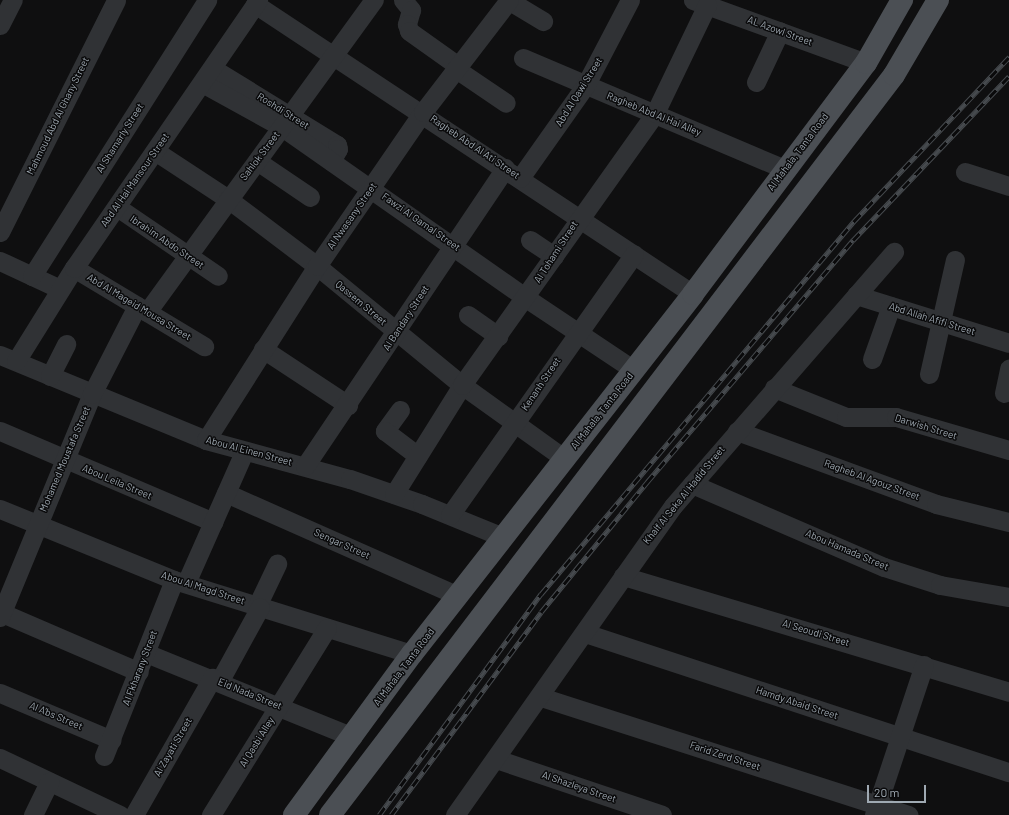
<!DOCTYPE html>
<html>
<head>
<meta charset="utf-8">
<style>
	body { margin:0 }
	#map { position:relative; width:1009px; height:815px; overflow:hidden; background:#0f0f10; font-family:Barlow,sans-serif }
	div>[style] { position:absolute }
	.minor>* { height:19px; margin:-9.5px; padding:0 9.5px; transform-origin:9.5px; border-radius:9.5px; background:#303235 }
	.major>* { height:22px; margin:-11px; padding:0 11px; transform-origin:11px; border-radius:11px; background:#4b4f54 }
	.rail>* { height:4.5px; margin-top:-2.25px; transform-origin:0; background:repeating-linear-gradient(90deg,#0a0a0b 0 9px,#464a4e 0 18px); box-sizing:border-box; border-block:1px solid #464a4e }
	span { translate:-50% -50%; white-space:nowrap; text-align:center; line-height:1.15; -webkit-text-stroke:3px #0a0a0b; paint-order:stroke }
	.street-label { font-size:10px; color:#9fa9b2 }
	.scale { position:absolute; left:867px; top:785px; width:59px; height:18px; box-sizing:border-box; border:2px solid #9fa9b2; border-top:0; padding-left:5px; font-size:12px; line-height:14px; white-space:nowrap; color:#9fa9b2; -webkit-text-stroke:3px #0a0a0b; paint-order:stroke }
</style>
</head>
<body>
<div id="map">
	<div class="minor">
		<i style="left:403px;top:0;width:13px;rotate:51deg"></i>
		<i style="left:411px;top:10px;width:15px;rotate:106deg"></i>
		<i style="left:407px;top:24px;width:7px;rotate:74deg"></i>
		<i style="left:409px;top:31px;width:60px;rotate:35.5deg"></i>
		<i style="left:508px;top:0;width:41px;rotate:31deg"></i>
		<i style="left:693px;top:0;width:184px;rotate:20deg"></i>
		<i style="left:255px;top:4px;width:525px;rotate:33.51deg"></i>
		<i style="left:0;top:25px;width:28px;rotate:-63deg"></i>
		<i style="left:523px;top:58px;width:285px;rotate:23deg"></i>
		<i style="left:212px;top:68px;width:147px;rotate:31.6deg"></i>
		<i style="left:337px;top:145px;width:4px;rotate:76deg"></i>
		<i style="left:338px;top:149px;width:14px;rotate:120deg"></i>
		<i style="left:456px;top:69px;width:60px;rotate:34.2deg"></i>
		<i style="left:756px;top:82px;width:56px;rotate:-64.8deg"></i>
		<i style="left:202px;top:83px;width:91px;rotate:28.8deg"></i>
		<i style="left:282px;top:127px;width:298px;rotate:35deg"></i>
		<i style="left:526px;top:298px;width:130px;rotate:33.7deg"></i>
		<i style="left:155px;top:151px;width:87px;rotate:33.3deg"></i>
		<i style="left:228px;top:199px;width:111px;rotate:37deg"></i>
		<i style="left:317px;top:266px;width:188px;rotate:39.4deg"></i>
		<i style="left:462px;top:385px;width:127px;rotate:35.7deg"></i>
		<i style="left:257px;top:161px;width:64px;rotate:34.2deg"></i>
		<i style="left:965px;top:172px;width:46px;rotate:17.7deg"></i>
		<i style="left:520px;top:178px;width:113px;rotate:-54.8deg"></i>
		<i style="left:585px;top:86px;width:97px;rotate:-62.4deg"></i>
		<i style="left:117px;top:207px;width:122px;rotate:34.3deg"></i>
		<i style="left:0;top:232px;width:259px;rotate:-63.4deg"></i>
		<i style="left:530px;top:240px;width:29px;rotate:34deg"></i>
		<i style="left:0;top:261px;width:66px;rotate:25deg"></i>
		<i style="left:74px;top:268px;width:152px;rotate:31deg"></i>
		<i style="left:32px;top:276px;width:327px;rotate:-57.6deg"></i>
		<i style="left:856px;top:295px;width:160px;rotate:17.4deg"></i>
		<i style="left:147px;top:312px;width:386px;rotate:-54deg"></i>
		<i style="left:468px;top:315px;width:37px;rotate:35deg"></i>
		<i style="left:263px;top:349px;width:102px;rotate:33.4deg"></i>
		<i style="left:0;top:355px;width:223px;rotate:22.4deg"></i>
		<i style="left:206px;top:440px;width:149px;rotate:15.2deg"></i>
		<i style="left:350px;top:479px;width:76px;rotate:19.1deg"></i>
		<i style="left:422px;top:504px;width:87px;rotate:22.2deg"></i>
		<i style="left:872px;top:359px;width:56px;rotate:-70.3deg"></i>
		<i style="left:16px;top:361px;width:110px;rotate:-58.1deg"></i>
		<i style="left:74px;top:268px;width:325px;rotate:-55.5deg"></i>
		<i style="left:929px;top:374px;width:117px;rotate:-77.2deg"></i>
		<i style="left:50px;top:376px;width:36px;rotate:-63deg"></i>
		<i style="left:774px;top:388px;width:78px;rotate:21.9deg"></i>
		<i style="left:846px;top:417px;width:50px"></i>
		<i style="left:896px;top:417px;width:118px;rotate:16.3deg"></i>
		<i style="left:1004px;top:393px;width:25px;rotate:-78deg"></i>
		<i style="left:400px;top:410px;width:26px;rotate:126deg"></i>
		<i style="left:385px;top:431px;width:41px;rotate:37.1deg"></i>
		<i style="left:0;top:431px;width:232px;rotate:23.1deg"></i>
		<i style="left:737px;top:431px;width:212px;rotate:20.1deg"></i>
		<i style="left:936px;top:504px;width:75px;rotate:13.9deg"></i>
		<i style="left:206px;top:440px;width:206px;rotate:-57.5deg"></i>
		<i style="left:317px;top:266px;width:187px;rotate:-55.5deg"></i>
		<i style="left:423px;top:112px;width:141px;rotate:-52.5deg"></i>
		<i style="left:305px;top:466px;width:359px;rotate:-56.1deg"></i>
		<i style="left:692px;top:484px;width:209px;rotate:23.4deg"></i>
		<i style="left:884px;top:567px;width:59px;rotate:17.8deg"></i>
		<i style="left:940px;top:585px;width:70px;rotate:9.9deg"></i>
		<i style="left:226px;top:493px;width:254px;rotate:23.9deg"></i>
		<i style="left:394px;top:494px;width:128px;rotate:-58deg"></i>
		<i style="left:462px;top:385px;width:334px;rotate:-54.6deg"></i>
		<i style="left:655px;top:113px;width:120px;rotate:-64.3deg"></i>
		<i style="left:0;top:509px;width:188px;rotate:22.2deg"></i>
		<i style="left:174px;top:580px;width:249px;rotate:17.3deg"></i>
		<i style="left:450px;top:515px;width:319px;rotate:-54.8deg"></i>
		<i style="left:623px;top:576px;width:403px;rotate:16.7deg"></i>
		<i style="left:186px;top:583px;width:143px;rotate:-66.1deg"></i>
		<i style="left:257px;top:606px;width:47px;rotate:-64.5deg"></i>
		<i style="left:0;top:612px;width:151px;rotate:23.3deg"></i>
		<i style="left:0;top:617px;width:241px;rotate:-67.6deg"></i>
		<i style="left:92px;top:394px;width:99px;rotate:-62.9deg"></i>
		<i style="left:585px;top:633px;width:446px;rotate:18.2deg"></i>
		<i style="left:146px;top:653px;width:223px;rotate:22.1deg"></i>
		<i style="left:219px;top:682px;width:85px;rotate:-61.3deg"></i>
		<i style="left:0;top:693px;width:121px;rotate:22.9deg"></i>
		<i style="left:541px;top:697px;width:386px;rotate:17.8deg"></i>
		<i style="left:104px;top:756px;width:189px;rotate:-68.3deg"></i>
		<i style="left:0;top:758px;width:133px;rotate:25.4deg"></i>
		<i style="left:496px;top:759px;width:175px;rotate:18.6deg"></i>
		<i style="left:33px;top:815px;width:37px;rotate:-64deg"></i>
		<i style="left:134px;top:815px;width:158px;rotate:-60.3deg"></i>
		<i style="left:211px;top:815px;width:220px;rotate:-58.2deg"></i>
		<i style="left:455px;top:815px;width:378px;rotate:-54.8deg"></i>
		<i style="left:673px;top:506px;width:337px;rotate:-49deg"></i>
		<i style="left:874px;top:815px;width:158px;rotate:-71.6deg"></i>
	</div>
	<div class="major">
		<i style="left:294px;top:815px;width:200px;rotate:-53.8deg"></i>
		<i style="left:412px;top:654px;width:457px;rotate:-52deg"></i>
		<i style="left:693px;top:294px;width:289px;rotate:-53.2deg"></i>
		<i style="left:866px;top:63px;width:73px;rotate:-60.3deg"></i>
		<i style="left:330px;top:815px;width:930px;rotate:-52.69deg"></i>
		<i style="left:894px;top:75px;width:87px;rotate:-59.6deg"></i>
	</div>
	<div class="rail">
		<i style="left:379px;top:815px;width:274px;rotate:-53.8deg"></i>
		<i style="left:541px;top:594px;width:487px;rotate:-50deg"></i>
		<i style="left:854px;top:221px;width:226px;rotate:-46.6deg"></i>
		<i style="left:391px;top:815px;width:252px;rotate:-53.5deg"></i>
		<i style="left:541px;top:612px;width:168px;rotate:-50.8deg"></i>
		<i style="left:647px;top:482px;width:318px;rotate:-49.6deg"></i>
		<i style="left:853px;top:240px;width:226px;rotate:-46.4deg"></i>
	</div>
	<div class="street-label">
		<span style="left:780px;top:31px;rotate:20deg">AL Azowl Street</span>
		<span style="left:579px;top:92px;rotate:-58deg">Abd Al Qawi Street</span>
		<span style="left:283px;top:111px;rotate:32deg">Roshdi Street</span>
		<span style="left:654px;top:114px;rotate:22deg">Ragheb Abd Al Hai Alley</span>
		<span style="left:58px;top:116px;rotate:-64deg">Mahmoud Abd Al Ghany Street</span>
		<span style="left:120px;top:138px;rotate:-58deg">Al Shamarly Street</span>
		<span style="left:475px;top:147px;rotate:34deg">Ragheb Abd Al Ati Street</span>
		<span style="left:798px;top:152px;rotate:-53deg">Al Mahala, Tanta Road</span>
		<span style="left:260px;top:156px;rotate:-53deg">Sahlok Street</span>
		<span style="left:135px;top:180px;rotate:-55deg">Abd Al Hai Mansour Street</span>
		<span style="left:352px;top:216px;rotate:-55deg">Al Nwasany Street</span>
		<span style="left:421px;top:222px;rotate:35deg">Fawzi Al Gamal Street</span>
		<span style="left:167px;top:242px;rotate:34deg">Ibrahim Abdo Street</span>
		<span style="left:556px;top:252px;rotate:-57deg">Al Tohami Street</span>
		<span style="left:361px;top:303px;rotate:40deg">Qassem Street</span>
		<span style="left:139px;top:307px;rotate:31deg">Abd Al Mageid Mousa Street</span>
		<span style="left:406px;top:318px;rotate:-57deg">Al Bandary Street</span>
		<span style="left:932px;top:319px;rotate:17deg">Abd Allah Afifi Street</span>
		<span style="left:541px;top:384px;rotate:-56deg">Kenanh Street</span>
		<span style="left:602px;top:411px;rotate:-52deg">Al Mahala, Tanta Road</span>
		<span style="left:926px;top:427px;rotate:17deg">Darwish Street</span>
		<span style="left:249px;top:451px;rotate:15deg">Abou Al Einen Street</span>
		<span style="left:65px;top:459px;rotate:-67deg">Mohamed Moustafa Street</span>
		<span style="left:872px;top:480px;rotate:20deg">Ragheb Al Agouz Street</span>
		<span style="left:117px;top:482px;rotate:23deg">Abou Leila Street</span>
		<span style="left:684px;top:495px;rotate:-51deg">Khalf Al Seka Al Hadid Street</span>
		<span style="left:342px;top:544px;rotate:24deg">Sengar Street</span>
		<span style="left:847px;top:550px;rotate:23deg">Abou Hamada Street</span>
		<span style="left:203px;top:588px;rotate:18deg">Abou Al Magd Street</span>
		<span style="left:816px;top:633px;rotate:17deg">Al Seoudi Street</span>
		<span style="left:404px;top:667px;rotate:-53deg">Al Mahala, Tanta Road</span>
		<span style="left:140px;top:668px;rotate:-69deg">Al Fkharany Street</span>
		<span style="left:250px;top:694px;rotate:22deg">Eid Nada Street</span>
		<span style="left:797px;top:703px;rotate:18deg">Hamdy Abaid Street</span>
		<span style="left:56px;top:716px;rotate:23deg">Al A'bs Street</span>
		<span style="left:257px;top:742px;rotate:-58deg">Al Qasbi Alley</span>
		<span style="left:173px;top:747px;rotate:-60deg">Al Zayati Street</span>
		<span style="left:725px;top:756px;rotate:18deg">Farid Zerd Street</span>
		<span style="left:579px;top:787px;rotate:19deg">Al Shazleya Street</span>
	</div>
	<div class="scale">20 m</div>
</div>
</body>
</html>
